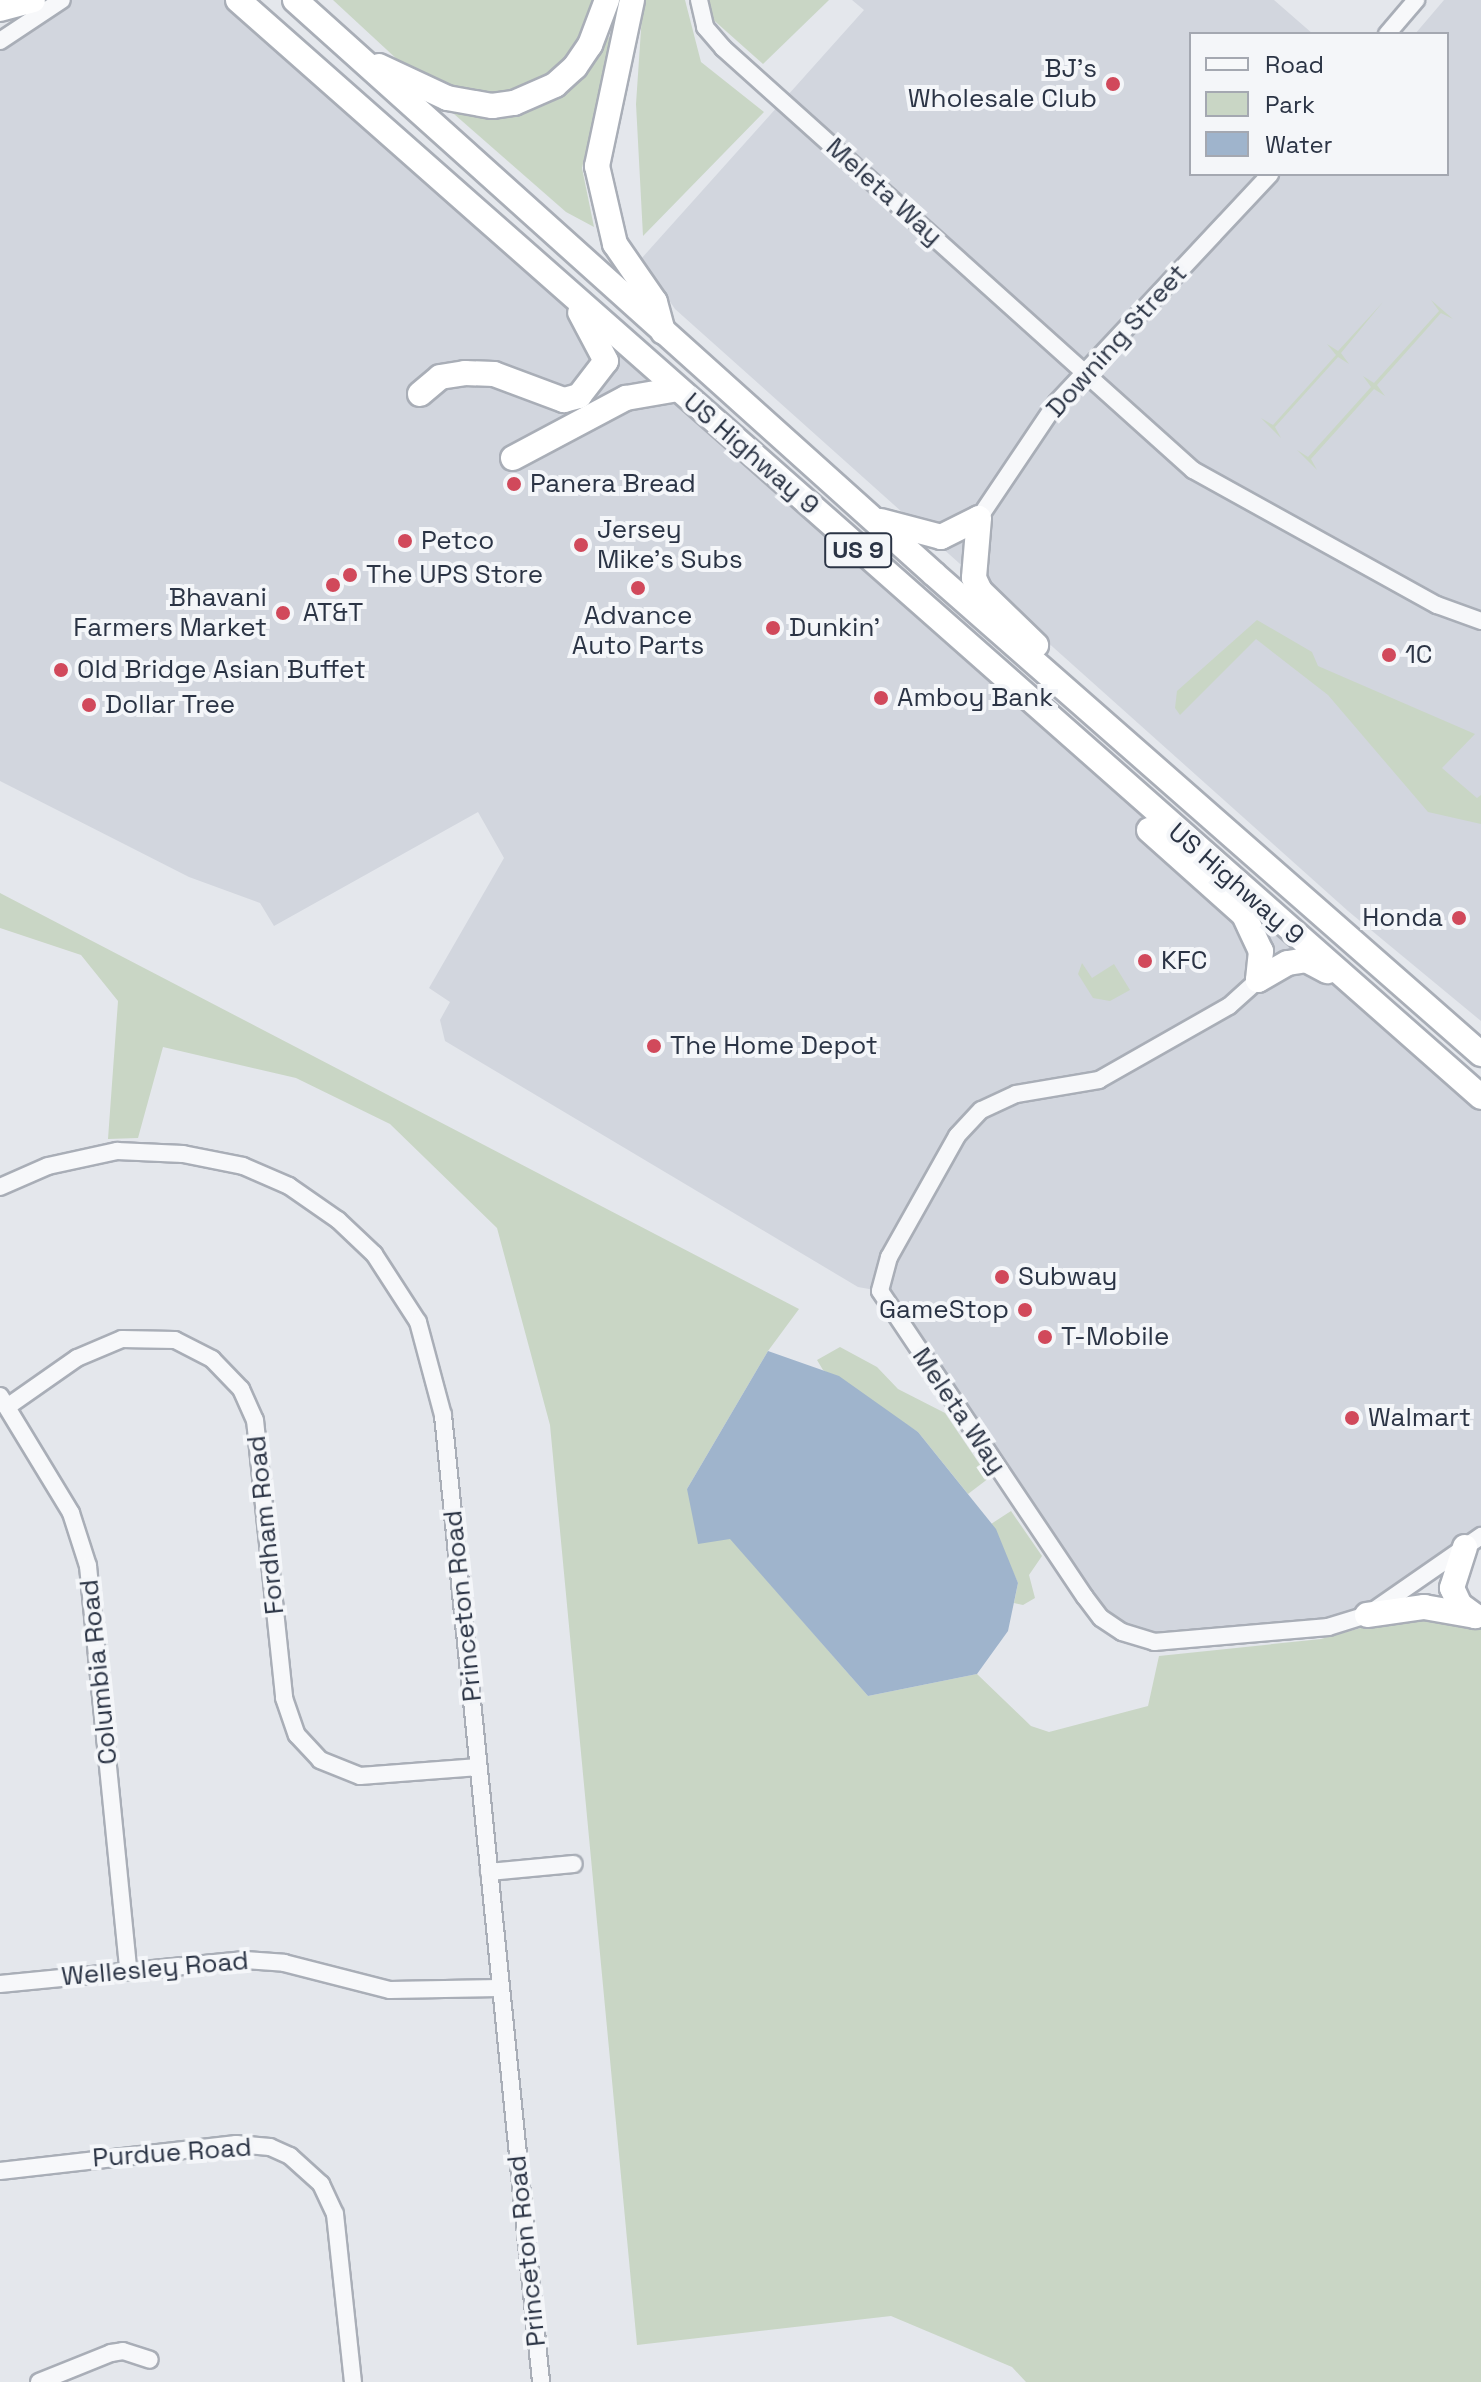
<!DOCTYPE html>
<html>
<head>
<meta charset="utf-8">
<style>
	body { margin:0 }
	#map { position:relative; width:1481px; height:2382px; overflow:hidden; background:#e4e7ec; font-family:"Space Grotesk",sans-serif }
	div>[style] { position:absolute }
	.built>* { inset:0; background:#d2d6de }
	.green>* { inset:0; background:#c9d6c5 }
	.water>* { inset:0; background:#9fb4cc }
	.roads { filter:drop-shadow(2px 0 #a9aeb7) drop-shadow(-2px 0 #a9aeb7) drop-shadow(0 2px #a9aeb7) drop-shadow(0 -2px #a9aeb7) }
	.minor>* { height:16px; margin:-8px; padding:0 8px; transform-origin:8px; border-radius:8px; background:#f7f8fa }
	.highway>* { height:24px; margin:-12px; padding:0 12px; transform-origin:12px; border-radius:12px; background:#fff }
	.dots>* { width:22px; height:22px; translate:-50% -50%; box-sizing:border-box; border:4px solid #f4f6f9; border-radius:50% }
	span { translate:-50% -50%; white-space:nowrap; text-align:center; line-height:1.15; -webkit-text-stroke:8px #f4f6f9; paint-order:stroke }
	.shield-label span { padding:2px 6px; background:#f4f6f9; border:2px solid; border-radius:6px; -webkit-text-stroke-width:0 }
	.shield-label { font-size:24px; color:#2b3445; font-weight:700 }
	.poi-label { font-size:26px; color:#2b3445 }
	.right { translate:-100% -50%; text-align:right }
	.left { translate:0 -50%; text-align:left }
	.street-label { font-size:26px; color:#2b3445 }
	.legend { position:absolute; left:1189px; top:32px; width:260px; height:144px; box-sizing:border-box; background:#f4f6f9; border:2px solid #a4a8b1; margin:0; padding:10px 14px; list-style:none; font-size:24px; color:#2b3445 }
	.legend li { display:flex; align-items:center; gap:16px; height:40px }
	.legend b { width:40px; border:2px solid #a4a8b1 }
</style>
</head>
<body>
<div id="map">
	<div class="built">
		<i style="clip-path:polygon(62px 0,238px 0,1481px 1097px,1481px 1536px,1367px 1615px,1154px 1642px,1101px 1618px,880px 1291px,858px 1287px,445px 1041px,440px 1020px,450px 1002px,429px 988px,504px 858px,478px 812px,274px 926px,260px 903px,189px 877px,0 781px,0 41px)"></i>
		<i style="clip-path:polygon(852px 0,1274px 0,1313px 34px,1191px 34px,1191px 174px,1447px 174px,1447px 34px,1415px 34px,1444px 0,1481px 0,1481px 1021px,1348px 911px,675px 309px,641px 259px,864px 10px)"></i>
	</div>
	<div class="green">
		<i style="clip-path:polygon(333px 0,595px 0,572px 57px,529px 92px,466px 95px,400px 62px)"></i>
		<i style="clip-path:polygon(643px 0,685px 0,701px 62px,764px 112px,643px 236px,636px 104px)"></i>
		<i style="clip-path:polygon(710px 0,829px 0,763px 64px,709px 16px)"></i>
		<i style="clip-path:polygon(613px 33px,582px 168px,594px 227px,566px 212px,446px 107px,487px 115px,545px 104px)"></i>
		<i style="clip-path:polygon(1431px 300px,1453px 319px,1441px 313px,1377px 385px,1385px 396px,1374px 389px,1311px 459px,1317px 470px,1297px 450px,1308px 457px,1371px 387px,1363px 376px,1374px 383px,1439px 311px)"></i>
		<i style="clip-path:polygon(1383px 302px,1341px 353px,1349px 364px,1338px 357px,1275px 427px,1281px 438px,1261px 418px,1273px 425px,1336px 355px,1327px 344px,1338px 351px)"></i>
		<i style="clip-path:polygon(1257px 620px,1312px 652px,1318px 666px,1475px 734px,1442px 768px,1477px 798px,1481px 795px,1481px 824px,1428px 812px,1328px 695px,1256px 639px,1180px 715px,1175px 708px,1177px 691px)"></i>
		<i style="clip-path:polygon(0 893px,799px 1309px,768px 1351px,687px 1489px,868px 1696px,977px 1674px,1031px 1726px,1049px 1732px,1148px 1706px,1159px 1656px,1321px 1639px,1426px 1610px,1481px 1622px,1481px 2382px,1026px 2382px,1012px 2367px,891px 2316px,637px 2345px,550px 1425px,497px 1228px,390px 1124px,296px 1078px,163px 1047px,138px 1138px,108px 1139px,118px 1001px,81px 955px,0 928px)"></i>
		<i style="clip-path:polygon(1082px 963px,1092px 978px,1114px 964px,1130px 990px,1110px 1001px,1093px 998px,1078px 974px)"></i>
		<i style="clip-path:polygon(840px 1347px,877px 1367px,898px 1389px,945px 1413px,989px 1478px,968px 1494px,918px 1432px,823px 1370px,817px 1360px)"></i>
		<i style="clip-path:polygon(1011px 1511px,1042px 1556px,1029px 1575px,1035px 1598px,1023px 1605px,1014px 1603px,1018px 1583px,991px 1524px)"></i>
	</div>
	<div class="water">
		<i style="clip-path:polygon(768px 1351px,839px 1376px,918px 1432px,996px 1529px,1018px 1583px,1008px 1631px,977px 1674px,868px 1696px,730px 1539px,698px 1544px,687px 1489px)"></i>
	</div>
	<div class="roads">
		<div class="minor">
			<i style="left:699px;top:0;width:28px;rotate:77deg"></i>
			<i style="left:705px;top:27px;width:28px;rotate:49deg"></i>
			<i style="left:723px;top:48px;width:632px;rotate:41.92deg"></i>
			<i style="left:1193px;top:470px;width:279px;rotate:29deg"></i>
			<i style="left:1437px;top:605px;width:47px;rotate:20deg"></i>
			<i style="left:1387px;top:34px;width:45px;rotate:-49.5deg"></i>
			<i style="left:0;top:41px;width:74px;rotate:-33.5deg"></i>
			<i style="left:979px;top:518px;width:140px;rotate:-56.1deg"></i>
			<i style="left:1057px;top:402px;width:312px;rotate:-46.9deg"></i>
			<i style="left:1258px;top:980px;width:39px;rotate:138deg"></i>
			<i style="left:1229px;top:1006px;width:150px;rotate:150.4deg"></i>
			<i style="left:1099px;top:1080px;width:84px;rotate:170.4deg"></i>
			<i style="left:1016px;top:1094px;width:38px;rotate:155deg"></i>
			<i style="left:981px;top:1110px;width:35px;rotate:133deg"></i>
			<i style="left:957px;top:1136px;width:139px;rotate:119.3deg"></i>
			<i style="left:889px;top:1257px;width:35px;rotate:105deg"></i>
			<i style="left:880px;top:1291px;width:368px;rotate:56.2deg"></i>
			<i style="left:1085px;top:1597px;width:26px;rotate:53deg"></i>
			<i style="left:1101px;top:1618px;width:25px;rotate:34deg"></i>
			<i style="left:1122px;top:1632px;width:34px;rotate:17deg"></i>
			<i style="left:1154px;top:1642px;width:175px;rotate:-4.9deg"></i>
			<i style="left:1328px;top:1627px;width:41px;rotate:-17.1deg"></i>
			<i style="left:1367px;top:1615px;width:139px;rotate:-34.7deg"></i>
			<i style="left:0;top:1187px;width:52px;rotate:-23.6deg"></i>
			<i style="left:48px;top:1166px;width:71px;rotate:-12.3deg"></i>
			<i style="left:117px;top:1151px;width:66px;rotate:2.6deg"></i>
			<i style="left:183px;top:1154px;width:61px;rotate:11.3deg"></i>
			<i style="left:243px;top:1166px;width:50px;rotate:23.5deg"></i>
			<i style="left:289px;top:1186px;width:60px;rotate:34.8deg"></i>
			<i style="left:338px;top:1220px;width:50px;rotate:43.4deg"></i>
			<i style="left:374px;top:1254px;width:81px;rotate:57.1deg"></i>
			<i style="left:418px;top:1322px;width:96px;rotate:75deg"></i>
			<i style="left:443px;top:1415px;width:972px;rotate:84.21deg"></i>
			<i style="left:0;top:1396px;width:137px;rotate:58.7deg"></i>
			<i style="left:71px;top:1513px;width:56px;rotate:72.2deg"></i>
			<i style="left:88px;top:1566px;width:405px;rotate:84.3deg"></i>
			<i style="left:7px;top:1407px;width:85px;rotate:-35deg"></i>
			<i style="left:77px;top:1358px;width:49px;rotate:-22.9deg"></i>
			<i style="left:122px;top:1339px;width:53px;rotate:1.1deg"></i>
			<i style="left:175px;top:1340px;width:42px;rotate:27.2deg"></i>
			<i style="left:212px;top:1359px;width:42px;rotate:46deg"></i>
			<i style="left:241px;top:1389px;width:34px;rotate:66deg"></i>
			<i style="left:255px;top:1420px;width:280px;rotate:84deg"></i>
			<i style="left:284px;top:1698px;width:39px;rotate:71deg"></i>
			<i style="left:297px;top:1735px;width:34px;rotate:47deg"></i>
			<i style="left:320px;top:1760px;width:43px;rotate:21.8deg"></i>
			<i style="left:360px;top:1776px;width:119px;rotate:-4.3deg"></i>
			<i style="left:489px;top:1872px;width:85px;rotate:-5.4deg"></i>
			<i style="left:0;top:1984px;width:246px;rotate:-5.6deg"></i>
			<i style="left:245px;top:1960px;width:39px;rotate:4deg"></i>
			<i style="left:284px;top:1963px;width:109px;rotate:14.3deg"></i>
			<i style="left:390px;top:1990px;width:109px;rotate:-1.1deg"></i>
			<i style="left:0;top:2171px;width:238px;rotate:-6.5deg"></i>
			<i style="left:236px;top:2144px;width:34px;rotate:5deg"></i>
			<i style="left:270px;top:2147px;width:22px;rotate:24deg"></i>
			<i style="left:290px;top:2156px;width:42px;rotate:42.1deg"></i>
			<i style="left:321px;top:2184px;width:33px;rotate:65deg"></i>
			<i style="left:335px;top:2214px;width:169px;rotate:83.9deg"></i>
			<i style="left:39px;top:2382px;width:78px;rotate:-21.9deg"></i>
			<i style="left:111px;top:2353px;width:12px;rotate:-9deg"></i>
			<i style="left:123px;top:2351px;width:28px;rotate:18deg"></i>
		</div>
		<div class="highway">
			<i style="left:238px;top:0;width:1658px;rotate:41.43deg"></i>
			<i style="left:295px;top:0;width:859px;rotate:41.93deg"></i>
			<i style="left:934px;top:574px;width:728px;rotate:41.27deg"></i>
			<i style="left:632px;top:0;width:170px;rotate:101.9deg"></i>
			<i style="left:597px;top:166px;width:80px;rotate:77deg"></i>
			<i style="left:615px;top:244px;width:70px;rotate:55.4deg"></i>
			<i style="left:655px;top:302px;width:31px;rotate:75deg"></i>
			<i style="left:0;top:9px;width:34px;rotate:-15deg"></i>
			<i style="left:379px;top:66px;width:75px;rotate:25.2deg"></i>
			<i style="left:447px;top:98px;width:46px;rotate:10.1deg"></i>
			<i style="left:492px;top:106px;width:22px;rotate:-8deg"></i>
			<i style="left:514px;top:103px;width:45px;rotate:-23.7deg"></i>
			<i style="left:555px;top:85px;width:27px;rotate:-42deg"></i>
			<i style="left:575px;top:67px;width:27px;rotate:-56deg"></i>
			<i style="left:590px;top:45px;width:48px;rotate:-69.3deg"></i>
			<i style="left:420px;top:394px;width:26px;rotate:-40deg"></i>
			<i style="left:440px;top:377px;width:25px;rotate:-9deg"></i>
			<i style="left:465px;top:373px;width:29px;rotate:2deg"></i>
			<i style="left:494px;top:374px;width:75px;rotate:20.4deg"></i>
			<i style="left:564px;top:400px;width:16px;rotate:-15deg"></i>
			<i style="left:579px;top:396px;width:44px;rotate:-52.4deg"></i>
			<i style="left:606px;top:361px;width:55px;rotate:-118deg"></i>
			<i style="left:513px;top:458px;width:128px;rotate:-28deg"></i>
			<i style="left:626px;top:398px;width:53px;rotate:-9.8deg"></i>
			<i style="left:979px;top:518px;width:60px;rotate:94.8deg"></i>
			<i style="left:974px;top:578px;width:14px;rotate:65deg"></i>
			<i style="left:980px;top:591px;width:78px;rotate:44deg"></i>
			<i style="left:881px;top:521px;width:62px;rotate:14.9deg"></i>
			<i style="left:941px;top:537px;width:42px;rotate:-26.6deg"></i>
			<i style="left:1149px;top:830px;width:127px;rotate:41.8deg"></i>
			<i style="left:1244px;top:915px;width:40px;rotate:65deg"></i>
			<i style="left:1261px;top:951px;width:29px;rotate:96deg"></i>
			<i style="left:1258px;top:980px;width:34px;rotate:-30deg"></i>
			<i style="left:1288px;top:963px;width:18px;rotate:-9deg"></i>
			<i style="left:1306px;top:960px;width:24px;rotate:28deg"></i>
			<i style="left:1465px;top:1547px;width:43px;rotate:107.6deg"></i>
			<i style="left:1452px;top:1588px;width:19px;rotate:65deg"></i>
			<i style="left:1460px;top:1605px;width:19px;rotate:36deg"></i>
			<i style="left:1367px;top:1615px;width:58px;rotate:-8deg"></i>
			<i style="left:1424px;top:1607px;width:52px;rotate:10deg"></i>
		</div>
	</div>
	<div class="dots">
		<i style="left:1113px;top:84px;background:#d1495b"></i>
		<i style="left:514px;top:484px;background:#d1495b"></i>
		<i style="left:405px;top:541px;background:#d1495b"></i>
		<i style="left:581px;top:545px;background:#d1495b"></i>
		<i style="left:350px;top:575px;background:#d1495b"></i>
		<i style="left:333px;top:585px;background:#d1495b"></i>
		<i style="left:638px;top:588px;background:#d1495b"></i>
		<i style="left:283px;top:613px;background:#d1495b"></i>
		<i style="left:773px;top:628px;background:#d1495b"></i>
		<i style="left:1389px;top:655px;background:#d1495b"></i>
		<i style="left:61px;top:670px;background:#d1495b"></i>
		<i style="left:881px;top:698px;background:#d1495b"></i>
		<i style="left:89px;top:705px;background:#d1495b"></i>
		<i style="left:1459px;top:918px;background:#d1495b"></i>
		<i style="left:1145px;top:961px;background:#d1495b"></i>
		<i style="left:654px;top:1046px;background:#d1495b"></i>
		<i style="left:1002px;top:1277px;background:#d1495b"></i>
		<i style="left:1025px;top:1310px;background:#d1495b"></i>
		<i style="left:1045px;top:1337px;background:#d1495b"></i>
		<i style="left:1352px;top:1418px;background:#d1495b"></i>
	</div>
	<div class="shield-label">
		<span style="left:858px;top:550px">US 9</span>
	</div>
	<div class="poi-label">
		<span class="right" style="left:1097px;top:84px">BJ's<br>Wholesale Club</span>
		<span class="left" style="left:530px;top:484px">Panera Bread</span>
		<span class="left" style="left:597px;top:545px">Jersey<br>Mike's Subs</span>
		<span class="left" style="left:421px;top:541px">Petco</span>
		<span class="left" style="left:366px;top:575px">The UPS Store</span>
		<span class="right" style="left:267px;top:613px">Bhavani<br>Farmers Market</span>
		<span style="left:333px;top:613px">AT&amp;T</span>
		<span style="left:638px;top:631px">Advance<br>Auto Parts</span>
		<span class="left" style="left:789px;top:628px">Dunkin'</span>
		<span class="left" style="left:1405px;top:655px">1C</span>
		<span class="left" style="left:77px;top:670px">Old Bridge Asian Buffet</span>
		<span class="left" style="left:897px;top:698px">Amboy Bank</span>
		<span class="left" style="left:105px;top:705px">Dollar Tree</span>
		<span class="right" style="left:1443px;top:918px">Honda</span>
		<span class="left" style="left:1161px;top:961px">KFC</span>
		<span class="left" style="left:670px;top:1046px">The Home Depot</span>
		<span class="left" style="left:1018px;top:1277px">Subway</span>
		<span class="right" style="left:1009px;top:1310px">GameStop</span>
		<span class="left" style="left:1061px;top:1337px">T-Mobile</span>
		<span class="left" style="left:1368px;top:1418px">Walmart</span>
	</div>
	<div class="street-label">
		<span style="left:884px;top:192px;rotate:42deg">Meleta Way</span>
		<span style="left:1117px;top:341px;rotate:-48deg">Downing Street</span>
		<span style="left:751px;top:454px;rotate:41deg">US Highway 9</span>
		<span style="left:1236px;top:884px;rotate:41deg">US Highway 9</span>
		<span style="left:959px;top:1411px;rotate:56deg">Meleta Way</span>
		<span style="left:266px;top:1525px;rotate:-96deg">Fordham Road</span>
		<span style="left:463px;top:1606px;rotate:-96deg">Princeton Road</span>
		<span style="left:99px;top:1672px;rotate:-96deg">Columbia Road</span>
		<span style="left:155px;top:1969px;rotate:-5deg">Wellesley Road</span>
		<span style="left:172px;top:2153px;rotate:-4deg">Purdue Road</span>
		<span style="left:527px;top:2251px;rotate:-96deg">Princeton Road</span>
	</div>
	<ul class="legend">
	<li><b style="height:10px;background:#f7f8fa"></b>Road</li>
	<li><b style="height:22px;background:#c9d6c5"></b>Park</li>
	<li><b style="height:22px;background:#9fb4cc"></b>Water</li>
	</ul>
</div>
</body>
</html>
